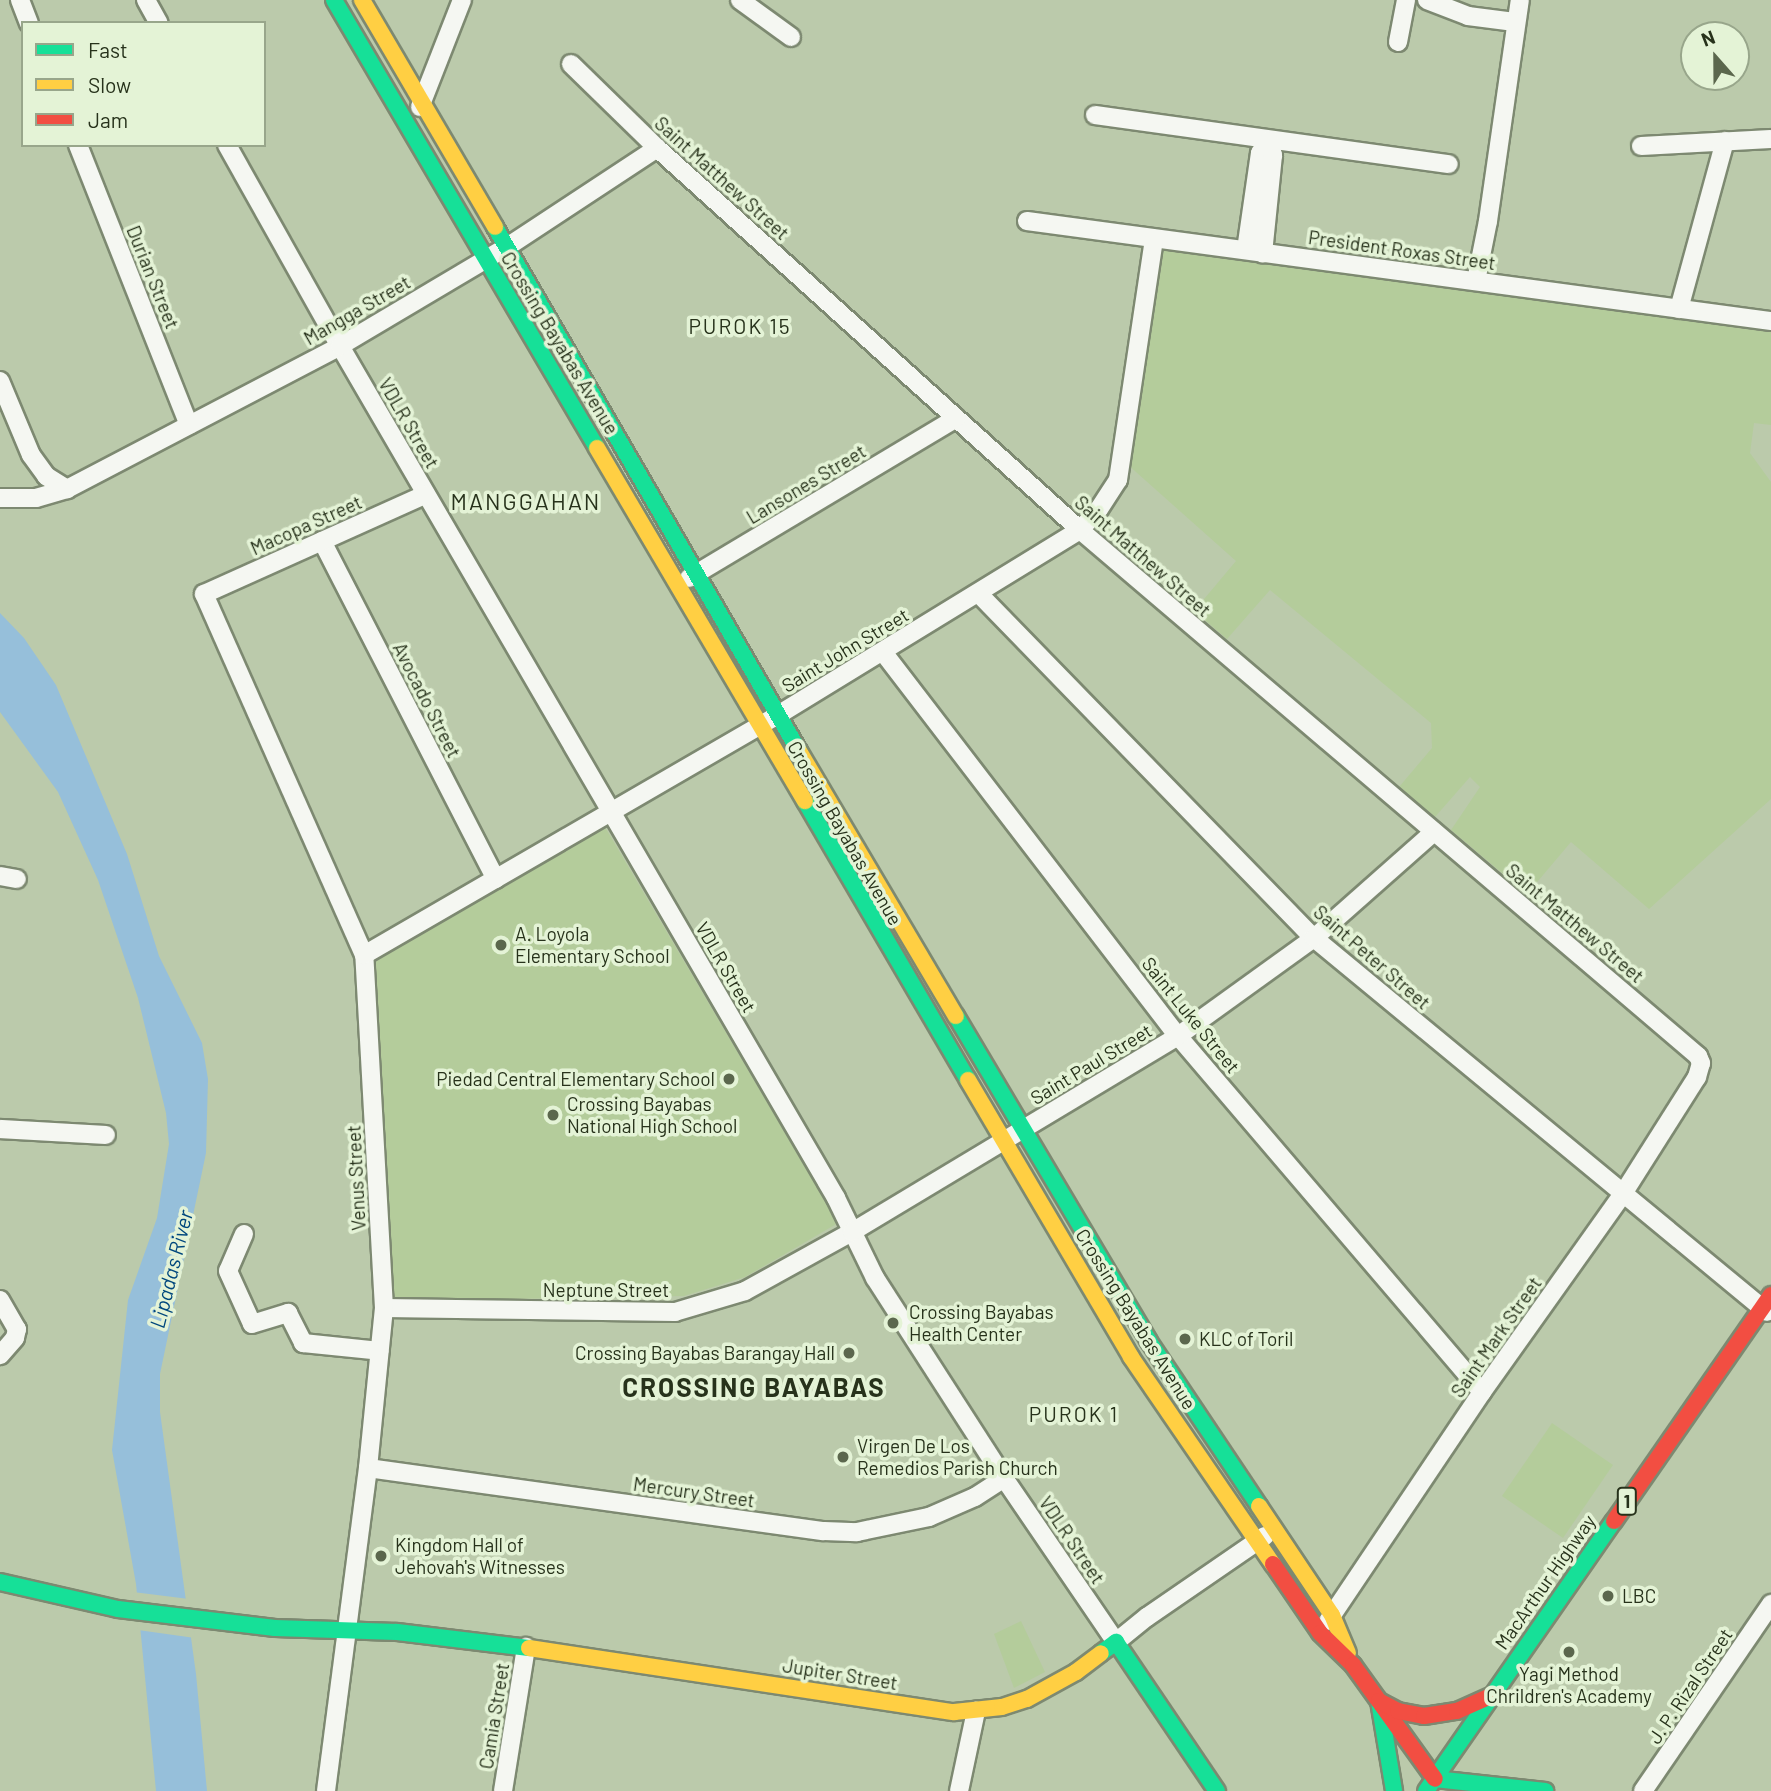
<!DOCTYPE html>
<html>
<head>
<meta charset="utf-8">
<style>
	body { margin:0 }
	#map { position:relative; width:1771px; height:1791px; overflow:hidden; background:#bbcaab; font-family:Barlow,sans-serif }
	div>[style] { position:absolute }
	.built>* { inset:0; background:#b4cc9b }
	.water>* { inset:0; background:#96bfda }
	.pier>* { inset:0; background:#bbcaab }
	.roads { filter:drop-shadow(2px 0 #7d8971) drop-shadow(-2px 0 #7d8971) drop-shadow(0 2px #7d8971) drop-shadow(0 -2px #7d8971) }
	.street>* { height:18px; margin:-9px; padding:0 9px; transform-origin:9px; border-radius:9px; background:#f5f7f2 }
	.fast>* { height:16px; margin:-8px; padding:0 8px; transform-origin:8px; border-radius:8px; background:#16e098 }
	.slow>* { height:16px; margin:-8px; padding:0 8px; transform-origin:8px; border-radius:8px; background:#ffcf43 }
	.jam>* { height:16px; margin:-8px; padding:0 8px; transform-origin:8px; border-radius:8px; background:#f24e42 }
	.dots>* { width:19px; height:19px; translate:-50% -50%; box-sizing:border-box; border:4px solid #e4f3d6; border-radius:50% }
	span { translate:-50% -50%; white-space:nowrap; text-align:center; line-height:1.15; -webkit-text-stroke:7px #e4f3d6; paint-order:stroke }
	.shield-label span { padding:2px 5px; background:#e4f3d6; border:2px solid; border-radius:5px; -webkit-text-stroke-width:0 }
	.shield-label { font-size:18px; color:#27321b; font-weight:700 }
	.street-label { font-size:19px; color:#27321b }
	.poi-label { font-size:19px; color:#27321b }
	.left { translate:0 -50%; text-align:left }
	.right { translate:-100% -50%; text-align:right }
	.neighbourhood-label { font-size:21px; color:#27321b; letter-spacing:2px }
	.water-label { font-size:21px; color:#00477d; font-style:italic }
	.quarter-label { font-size:23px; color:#27321b; letter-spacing:2px }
	.district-label { font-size:26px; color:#27321b; font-weight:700; letter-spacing:2px }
	.legend { position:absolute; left:21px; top:21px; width:245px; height:126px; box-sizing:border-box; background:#e4f3d6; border:2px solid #98a68b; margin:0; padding:9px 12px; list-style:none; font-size:21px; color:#27321b }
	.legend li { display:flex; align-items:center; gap:14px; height:35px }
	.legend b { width:35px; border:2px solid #98a68b }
	.north { position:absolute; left:1680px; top:21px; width:70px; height:70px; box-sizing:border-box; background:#e4f3d6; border:2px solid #98a68b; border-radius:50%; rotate:339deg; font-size:19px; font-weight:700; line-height:28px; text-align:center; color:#27321b }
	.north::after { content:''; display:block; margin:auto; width:24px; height:32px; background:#5b674d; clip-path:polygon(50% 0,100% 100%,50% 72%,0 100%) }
</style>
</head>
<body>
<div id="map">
	<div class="built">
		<i style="clip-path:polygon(1161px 248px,1771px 327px,1771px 425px,1754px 423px,1750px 453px,1771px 482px,1771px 799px,1649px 909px,1571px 842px,1527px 894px,1451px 830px,1480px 787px,1470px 777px,1435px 817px,1399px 787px,1432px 748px,1431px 723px,1270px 590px,1227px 639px,1194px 611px,1236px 561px,1127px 464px)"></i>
		<i style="clip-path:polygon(605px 827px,838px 1223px,745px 1277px,684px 1296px,391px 1301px,373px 981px,377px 956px)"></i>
		<i style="clip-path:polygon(1552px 1423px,1613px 1465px,1563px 1538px,1502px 1496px)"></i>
		<i style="clip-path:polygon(1021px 1621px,1045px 1672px,1014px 1688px,994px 1634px)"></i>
	</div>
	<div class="water">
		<i style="clip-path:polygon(0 613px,24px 638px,56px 685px,127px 854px,159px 956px,202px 1043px,208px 1079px,206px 1153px,160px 1374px,160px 1412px,196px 1674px,207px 1791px,156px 1791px,136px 1584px,112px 1450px,128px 1300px,157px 1218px,169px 1144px,166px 1113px,138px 998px,98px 880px,58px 792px,0 712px)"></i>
	</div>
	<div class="pier">
		<i style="clip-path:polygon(133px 1592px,189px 1599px,195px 1638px,138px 1630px)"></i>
	</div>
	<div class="roads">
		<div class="street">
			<i style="left:20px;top:0;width:25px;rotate:69deg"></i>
			<i style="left:146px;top:0;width:26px;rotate:61deg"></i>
			<i style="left:740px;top:0;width:63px;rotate:36deg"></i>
			<i style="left:1427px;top:0;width:44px;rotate:21.3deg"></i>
			<i style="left:1468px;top:16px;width:47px;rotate:7.3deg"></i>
			<i style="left:1398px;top:42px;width:43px;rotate:-79.2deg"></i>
			<i style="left:571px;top:64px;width:120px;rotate:44.3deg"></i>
			<i style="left:657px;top:148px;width:570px;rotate:42.08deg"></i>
			<i style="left:1080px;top:530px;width:812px;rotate:40.4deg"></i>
			<i style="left:1698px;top:1056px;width:8px;rotate:67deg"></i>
			<i style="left:1701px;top:1063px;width:15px;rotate:106deg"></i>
			<i style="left:1697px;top:1077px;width:140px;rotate:122.4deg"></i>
			<i style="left:1622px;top:1195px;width:242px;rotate:125.4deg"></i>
			<i style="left:1482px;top:1392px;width:276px;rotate:123.9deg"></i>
			<i style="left:420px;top:107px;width:115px;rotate:-68.6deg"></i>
			<i style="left:1095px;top:115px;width:357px;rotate:7.9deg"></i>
			<i style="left:78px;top:145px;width:301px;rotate:68.4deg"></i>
			<i style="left:227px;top:145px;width:231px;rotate:60.7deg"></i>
			<i style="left:340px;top:346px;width:986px;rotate:59.79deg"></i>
			<i style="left:836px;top:1198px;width:89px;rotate:64deg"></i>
			<i style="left:875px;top:1278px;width:238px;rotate:57.2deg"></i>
			<i style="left:1004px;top:1478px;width:199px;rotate:55.7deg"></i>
			<i style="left:1116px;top:1642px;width:40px;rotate:-39deg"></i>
			<i style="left:1147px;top:1617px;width:143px;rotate:-34.5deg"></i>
			<i style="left:1641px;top:146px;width:130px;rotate:-3.1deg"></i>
			<i style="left:1027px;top:221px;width:751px;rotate:7.66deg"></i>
			<i style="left:1246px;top:250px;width:98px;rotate:-81.8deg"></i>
			<i style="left:1260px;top:153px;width:15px;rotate:-53deg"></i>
			<i style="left:1269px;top:141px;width:15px;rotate:74deg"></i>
			<i style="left:1273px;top:155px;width:99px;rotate:95.8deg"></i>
			<i style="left:1476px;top:281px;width:61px;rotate:-78.7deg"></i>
			<i style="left:1488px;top:221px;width:223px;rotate:-81.8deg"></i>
			<i style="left:1679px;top:309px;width:174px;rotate:-74.7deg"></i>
			<i style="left:0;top:381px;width:80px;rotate:67.3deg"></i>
			<i style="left:31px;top:455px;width:26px;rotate:54deg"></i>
			<i style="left:46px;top:476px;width:25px;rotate:32deg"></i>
			<i style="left:0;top:498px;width:36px"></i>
			<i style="left:36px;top:498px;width:32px;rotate:-16deg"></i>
			<i style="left:67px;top:489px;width:308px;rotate:-27.6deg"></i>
			<i style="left:340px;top:346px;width:194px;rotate:-30.7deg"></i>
			<i style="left:507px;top:247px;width:180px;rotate:-33.4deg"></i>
			<i style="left:322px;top:541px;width:380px;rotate:62.8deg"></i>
			<i style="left:689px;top:578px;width:311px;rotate:-30.9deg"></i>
			<i style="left:979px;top:594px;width:480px;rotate:45.8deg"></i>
			<i style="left:1314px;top:938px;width:587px;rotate:39.54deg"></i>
			<i style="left:883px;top:652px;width:484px;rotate:52.5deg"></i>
			<i style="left:1178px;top:1036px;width:468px;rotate:49.5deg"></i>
			<i style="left:0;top:876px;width:17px;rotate:10deg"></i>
			<i style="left:364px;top:955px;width:479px;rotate:-30.1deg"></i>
			<i style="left:778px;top:715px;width:354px;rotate:-31.5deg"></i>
			<i style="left:1080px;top:530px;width:28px;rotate:-48deg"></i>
			<i style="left:1099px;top:509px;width:35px;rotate:-57deg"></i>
			<i style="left:1118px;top:480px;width:244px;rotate:-81.5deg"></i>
			<i style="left:0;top:1129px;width:106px;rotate:3.2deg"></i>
			<i style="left:244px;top:1234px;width:40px;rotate:113.4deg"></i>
			<i style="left:228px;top:1271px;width:58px;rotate:65.6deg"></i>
			<i style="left:252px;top:1324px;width:38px;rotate:-17deg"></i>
			<i style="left:288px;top:1313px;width:34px;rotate:63deg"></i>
			<i style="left:303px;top:1343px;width:77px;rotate:5.9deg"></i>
			<i style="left:0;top:1300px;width:34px;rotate:60deg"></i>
			<i style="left:17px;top:1329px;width:9px;rotate:103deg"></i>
			<i style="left:15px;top:1338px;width:23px;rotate:131deg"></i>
			<i style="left:384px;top:1308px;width:291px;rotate:0.8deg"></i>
			<i style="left:675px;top:1312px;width:73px;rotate:-16.7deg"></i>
			<i style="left:745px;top:1291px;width:122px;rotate:-28.9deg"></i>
			<i style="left:852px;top:1232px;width:380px;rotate:-31deg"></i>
			<i style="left:1178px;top:1036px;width:168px;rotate:-35.8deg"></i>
			<i style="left:1314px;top:938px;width:160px;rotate:-41.5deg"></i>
			<i style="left:368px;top:1468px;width:460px;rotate:7.9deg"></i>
			<i style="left:824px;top:1531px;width:33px;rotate:2deg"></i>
			<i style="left:857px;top:1532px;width:74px;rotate:-11.8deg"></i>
			<i style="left:929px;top:1517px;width:50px;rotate:-23.5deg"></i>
			<i style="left:975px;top:1497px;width:35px;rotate:-33deg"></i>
			<i style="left:326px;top:1791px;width:326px;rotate:-82.6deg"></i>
			<i style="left:368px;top:1468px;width:161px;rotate:-84.3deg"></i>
			<i style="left:384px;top:1308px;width:354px;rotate:-93.2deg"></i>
			<i style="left:364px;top:955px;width:395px;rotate:-113.9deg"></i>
			<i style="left:204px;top:594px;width:243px;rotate:-24.2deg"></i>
			<i style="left:503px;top:1791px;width:146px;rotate:-80.9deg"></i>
			<i style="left:959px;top:1791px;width:82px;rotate:-78deg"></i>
			<i style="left:1643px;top:1791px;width:227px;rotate:-55.6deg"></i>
		</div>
		<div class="fast">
			<i style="left:334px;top:0;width:519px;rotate:59.58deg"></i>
			<i style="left:495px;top:227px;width:606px;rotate:59.88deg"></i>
			<i style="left:805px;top:801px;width:323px;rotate:59.7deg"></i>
			<i style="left:956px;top:1016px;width:377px;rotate:59.3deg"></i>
			<i style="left:1148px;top:1340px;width:200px;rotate:56.2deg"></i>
			<i style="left:0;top:1582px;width:121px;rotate:12.9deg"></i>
			<i style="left:118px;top:1609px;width:158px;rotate:6.9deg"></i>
			<i style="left:275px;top:1628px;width:122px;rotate:1.9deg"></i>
			<i style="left:397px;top:1632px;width:133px;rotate:6.9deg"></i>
			<i style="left:1101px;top:1653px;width:19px;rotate:-36deg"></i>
			<i style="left:1116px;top:1642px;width:180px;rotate:55.9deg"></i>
			<i style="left:1379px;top:1701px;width:91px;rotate:80.5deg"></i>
			<i style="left:1435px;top:1779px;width:111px;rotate:6.2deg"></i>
			<i style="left:1426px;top:1791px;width:329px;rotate:-55.2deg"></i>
		</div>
		<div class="slow">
			<i style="left:362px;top:0;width:263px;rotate:59.6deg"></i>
			<i style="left:597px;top:448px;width:410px;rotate:59.5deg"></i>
			<i style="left:799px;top:751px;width:308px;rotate:59.4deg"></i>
			<i style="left:968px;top:1080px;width:321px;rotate:59.5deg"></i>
			<i style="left:1131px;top:1357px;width:251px;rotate:55.6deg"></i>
			<i style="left:1259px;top:1506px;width:131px;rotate:56.2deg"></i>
			<i style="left:1332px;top:1615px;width:41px;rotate:67.2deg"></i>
			<i style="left:529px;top:1648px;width:430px;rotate:8.6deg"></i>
			<i style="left:954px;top:1712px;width:48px;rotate:-5.9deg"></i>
			<i style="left:1002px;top:1707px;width:26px;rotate:-18deg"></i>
			<i style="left:1027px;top:1699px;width:56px;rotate:-28.9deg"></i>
			<i style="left:1076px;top:1672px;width:31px;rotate:-37deg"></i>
		</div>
		<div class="jam">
			<i style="left:1614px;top:1521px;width:275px;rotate:-55.2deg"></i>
			<i style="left:1273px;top:1564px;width:83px;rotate:55.7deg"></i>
			<i style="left:1320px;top:1633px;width:46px;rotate:44.1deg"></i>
			<i style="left:1353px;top:1665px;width:140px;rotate:54.3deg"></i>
			<i style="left:1379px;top:1701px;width:21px;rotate:28deg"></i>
			<i style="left:1398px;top:1711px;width:26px;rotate:11deg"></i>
			<i style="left:1424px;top:1716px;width:33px;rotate:-9deg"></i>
			<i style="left:1457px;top:1711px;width:39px;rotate:-24deg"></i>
		</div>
	</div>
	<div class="dots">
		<i style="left:501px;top:945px;background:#5b674d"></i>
		<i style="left:729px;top:1079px;background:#5b674d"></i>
		<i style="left:553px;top:1115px;background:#5b674d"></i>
		<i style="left:893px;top:1323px;background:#5b674d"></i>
		<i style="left:1185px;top:1339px;background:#5b674d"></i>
		<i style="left:849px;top:1353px;background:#5b674d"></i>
		<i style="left:843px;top:1457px;background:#5b674d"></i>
		<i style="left:381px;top:1556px;background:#5b674d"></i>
		<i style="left:1608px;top:1596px;background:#5b674d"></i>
		<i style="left:1569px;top:1652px;background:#5b674d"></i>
	</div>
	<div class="shield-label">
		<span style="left:1627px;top:1501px">1</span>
	</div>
	<div class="street-label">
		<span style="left:722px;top:178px;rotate:42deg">Saint Matthew Street</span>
		<span style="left:1402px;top:250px;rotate:8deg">President Roxas Street</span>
		<span style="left:153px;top:277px;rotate:68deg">Durian Street</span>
		<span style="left:357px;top:310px;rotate:-30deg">Mangga Street</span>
		<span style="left:560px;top:343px;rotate:59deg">Crossing Bayabas Avenue</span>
		<span style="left:409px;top:423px;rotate:60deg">VDLR Street</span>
		<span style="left:806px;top:484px;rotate:-31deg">Lansones Street</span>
		<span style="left:306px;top:525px;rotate:-24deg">Macopa Street</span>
		<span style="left:1143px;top:556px;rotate:41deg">Saint Matthew Street</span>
		<span style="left:845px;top:650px;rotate:-31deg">Saint John Street</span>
		<span style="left:427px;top:700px;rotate:63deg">Avocado Street</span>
		<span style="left:845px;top:833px;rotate:60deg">Crossing Bayabas Avenue</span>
		<span style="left:1575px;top:923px;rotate:40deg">Saint Matthew Street</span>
		<span style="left:1372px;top:957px;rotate:41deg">Saint Peter Street</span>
		<span style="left:726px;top:967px;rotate:60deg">VDLR Street</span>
		<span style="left:1191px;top:1015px;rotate:51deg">Saint Luke Street</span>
		<span style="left:1091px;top:1064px;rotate:-31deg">Saint Paul Street</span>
		<span style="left:356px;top:1178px;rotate:-93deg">Venus Street</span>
		<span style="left:606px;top:1290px">Neptune Street</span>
		<span style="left:1136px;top:1319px;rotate:58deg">Crossing Bayabas Avenue</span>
		<span style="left:1496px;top:1337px;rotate:-55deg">Saint Mark Street</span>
		<span style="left:694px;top:1492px;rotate:8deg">Mercury Street</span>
		<span style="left:1072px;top:1540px;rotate:56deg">VDLR Street</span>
		<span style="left:1545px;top:1582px;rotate:-55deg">MacArthur Highway</span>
		<span style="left:840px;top:1674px;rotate:9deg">Jupiter Street</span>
		<span style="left:1690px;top:1686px;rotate:-56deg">J. P. Rizal Street</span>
		<span style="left:494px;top:1716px;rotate:-81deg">Camia Street</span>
	</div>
	<div class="poi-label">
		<span class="left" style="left:515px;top:945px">A. Loyola<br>Elementary School</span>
		<span class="right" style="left:715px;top:1079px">Piedad Central Elementary School</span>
		<span class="left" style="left:567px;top:1115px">Crossing Bayabas<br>National High School</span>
		<span class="left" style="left:909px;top:1323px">Crossing Bayabas<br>Health Center</span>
		<span class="left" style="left:1199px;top:1339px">KLC of Toril</span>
		<span class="right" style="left:835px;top:1353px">Crossing Bayabas Barangay Hall</span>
		<span class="left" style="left:857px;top:1457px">Virgen De Los<br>Remedios Parish Church</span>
		<span class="left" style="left:395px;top:1556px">Kingdom Hall of<br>Jehovah's Witnesses</span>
		<span class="left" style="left:1622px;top:1596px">LBC</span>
		<span style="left:1569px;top:1685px">Yagi Method<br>Chrildren's Academy</span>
	</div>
	<div class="neighbourhood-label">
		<span style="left:740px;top:326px">PUROK 15</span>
		<span style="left:1074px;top:1414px">PUROK 1</span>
	</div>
	<div class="water-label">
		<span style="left:171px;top:1269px;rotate:-76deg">Lipadas River</span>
	</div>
	<div class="quarter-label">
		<span style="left:526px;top:501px">MANGGAHAN</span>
	</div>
	<div class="district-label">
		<span style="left:754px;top:1387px">CROSSING BAYABAS</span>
	</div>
	<ul class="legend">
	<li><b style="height:9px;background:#16e098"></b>Fast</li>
	<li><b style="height:9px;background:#ffcf43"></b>Slow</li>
	<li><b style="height:9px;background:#f24e42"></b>Jam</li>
	</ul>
	<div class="north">N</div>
</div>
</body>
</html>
